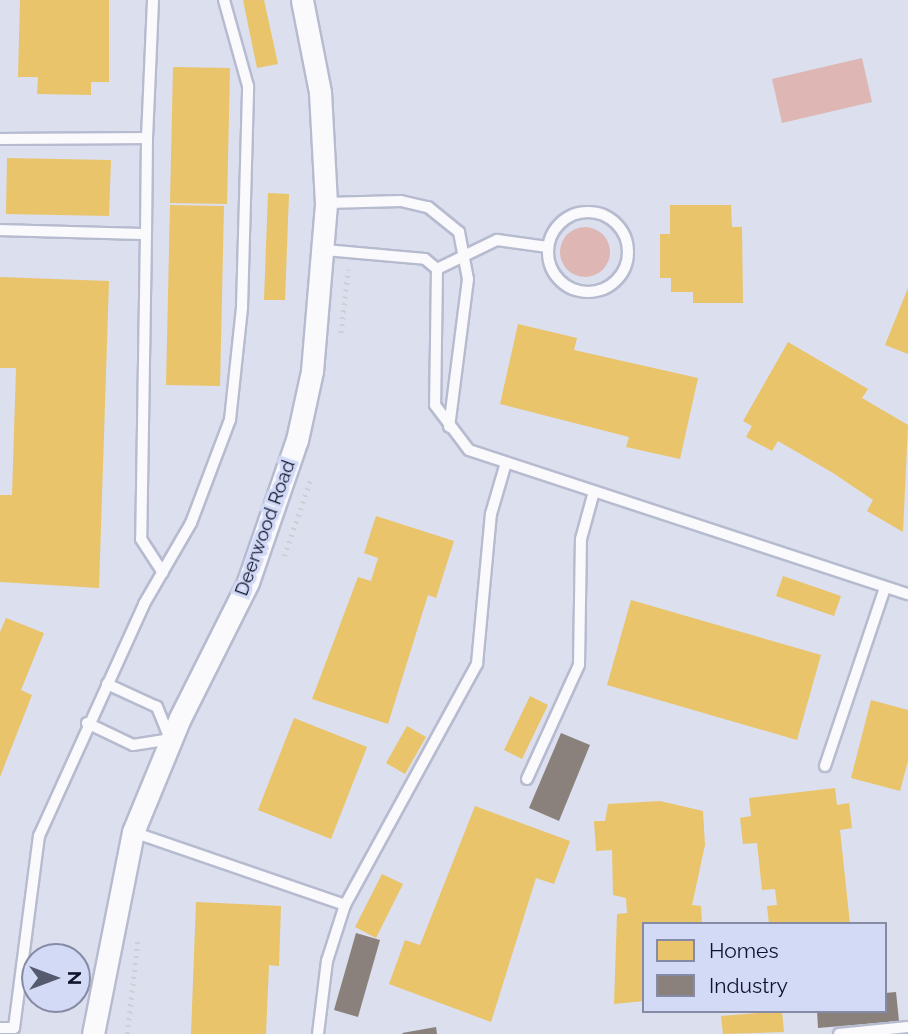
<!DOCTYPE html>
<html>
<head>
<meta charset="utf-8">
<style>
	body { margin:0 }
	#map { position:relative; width:908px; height:1034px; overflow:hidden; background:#dbdfee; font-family:Raleway,sans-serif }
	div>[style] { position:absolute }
	.green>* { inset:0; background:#deb7b4 }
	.round { border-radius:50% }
	.homes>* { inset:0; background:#e9c46a }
	.industry>* { inset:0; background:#8a817c }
	.path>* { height:4.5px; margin-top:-2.25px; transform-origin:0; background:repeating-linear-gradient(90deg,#cdcfd4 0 2px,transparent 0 7px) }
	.roads { filter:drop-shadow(2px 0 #b7bbd0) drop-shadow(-2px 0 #b7bbd0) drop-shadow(0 2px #b7bbd0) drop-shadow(0 -2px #b7bbd0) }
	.lane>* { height:10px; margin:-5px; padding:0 5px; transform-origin:5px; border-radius:5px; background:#fafafc }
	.lane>.ring { margin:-5px; padding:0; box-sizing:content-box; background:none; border:10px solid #fafafc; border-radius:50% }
	.street>* { height:21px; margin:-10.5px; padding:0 10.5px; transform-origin:10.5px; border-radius:10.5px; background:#fafafc }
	span { translate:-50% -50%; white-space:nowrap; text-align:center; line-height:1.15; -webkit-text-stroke:7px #d3daf6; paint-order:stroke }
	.street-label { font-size:19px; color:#0f132b }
	.legend { position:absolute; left:642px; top:922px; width:245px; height:91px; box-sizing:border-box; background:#d3daf6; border:2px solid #858aa5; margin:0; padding:9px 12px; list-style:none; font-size:21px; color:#0f132b }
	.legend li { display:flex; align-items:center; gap:14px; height:35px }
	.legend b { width:35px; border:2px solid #858aa5 }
	.north { position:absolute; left:21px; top:943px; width:70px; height:70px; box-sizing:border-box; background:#d3daf6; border:2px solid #858aa5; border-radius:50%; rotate:90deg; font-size:19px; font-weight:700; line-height:28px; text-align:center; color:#0f132b }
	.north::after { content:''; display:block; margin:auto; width:24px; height:32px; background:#565a6f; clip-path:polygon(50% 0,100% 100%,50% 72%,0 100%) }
</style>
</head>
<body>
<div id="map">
	<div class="green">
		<i style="clip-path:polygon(862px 58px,872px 102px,782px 123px,772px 79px)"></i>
		<i class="round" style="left:560px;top:227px;width:50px;height:50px"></i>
	</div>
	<div class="homes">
		<i style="clip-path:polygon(20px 0,109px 0,109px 82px,91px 82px,91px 95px,37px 94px,38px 77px,18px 77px)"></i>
		<i style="clip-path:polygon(243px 0,264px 0,278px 64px,257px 68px)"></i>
		<i style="clip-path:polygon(173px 67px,230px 68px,227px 204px,170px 203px)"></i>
		<i style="clip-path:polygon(7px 158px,111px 160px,109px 216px,6px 214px)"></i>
		<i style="clip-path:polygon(268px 193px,289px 194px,285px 300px,264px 300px)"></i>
		<i style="clip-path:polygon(170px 205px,224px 206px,220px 386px,166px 385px)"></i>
		<i style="clip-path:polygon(670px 205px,731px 205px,732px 227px,742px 227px,743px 303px,693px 303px,693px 292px,671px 292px,671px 278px,660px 278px,660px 234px,670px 234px)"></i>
		<i style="clip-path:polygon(0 277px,109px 281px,99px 588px,0 582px,0 495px,12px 495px,16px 368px,0 368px)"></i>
		<i style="clip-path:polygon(908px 288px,908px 354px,885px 345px)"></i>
		<i style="clip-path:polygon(518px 324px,577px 338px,574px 350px,698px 378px,680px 459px,626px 447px,629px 437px,500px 404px)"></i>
		<i style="clip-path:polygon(788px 342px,868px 389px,862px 398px,908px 425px,903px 532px,867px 511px,873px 500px,833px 473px,778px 441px,772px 451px,746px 437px,752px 426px,743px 421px)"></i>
		<i style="clip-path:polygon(376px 516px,454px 541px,436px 598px,428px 595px,388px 724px,312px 699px,358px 577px,371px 581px,378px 558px,364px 553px)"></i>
		<i style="clip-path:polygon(783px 576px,841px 596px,834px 616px,776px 596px)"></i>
		<i style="clip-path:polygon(631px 600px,821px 655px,797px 740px,607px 685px)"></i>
		<i style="clip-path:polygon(6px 618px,44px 633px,21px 690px,32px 695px,0 777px,0 632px)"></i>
		<i style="clip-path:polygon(530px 696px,548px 705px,522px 759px,504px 750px)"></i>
		<i style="clip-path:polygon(871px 700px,908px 710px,908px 761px,900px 791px,851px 778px)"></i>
		<i style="clip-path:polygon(294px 718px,367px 747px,331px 839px,258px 810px)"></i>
		<i style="clip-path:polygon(407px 726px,426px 737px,405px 774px,386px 763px)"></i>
		<i style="clip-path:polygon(835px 788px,837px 805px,849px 803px,852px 828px,840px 830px,850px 924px,769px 924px,767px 906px,777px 905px,775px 889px,762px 890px,757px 843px,743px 844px,740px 818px,751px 816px,749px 798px)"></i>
		<i style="clip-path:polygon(660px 801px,703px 811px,705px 845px,692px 905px,701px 906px,702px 924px,644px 924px,644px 1001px,614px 1004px,617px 914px,627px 913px,626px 898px,613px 895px,612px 850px,596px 851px,594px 821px,605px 821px,608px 804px)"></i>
		<i style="clip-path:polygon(475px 806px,570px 841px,554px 884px,536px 878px,491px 1022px,389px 984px,405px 940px,420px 945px)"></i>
		<i style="clip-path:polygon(382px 874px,403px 884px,376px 938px,355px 927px)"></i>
		<i style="clip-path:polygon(196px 902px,281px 906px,279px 966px,269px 965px,266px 1034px,191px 1034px)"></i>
		<i style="clip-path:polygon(782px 1011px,784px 1032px,723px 1034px,721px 1016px)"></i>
	</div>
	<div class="industry">
		<i style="clip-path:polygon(561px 733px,590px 745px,559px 821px,529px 808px)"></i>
		<i style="clip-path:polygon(356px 933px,380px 940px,358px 1017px,334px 1010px)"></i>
		<i style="clip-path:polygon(896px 992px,899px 1021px,818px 1028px,817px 1011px,885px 1011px,885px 993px)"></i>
		<i style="clip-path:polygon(436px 1027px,437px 1034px,403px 1034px,402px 1033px)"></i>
	</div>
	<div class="path">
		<i style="left:341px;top:333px;width:64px;rotate:-83.8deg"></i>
		<i style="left:284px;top:556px;width:82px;rotate:-70.7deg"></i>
		<i style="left:127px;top:1034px;width:97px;rotate:-83.5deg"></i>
	</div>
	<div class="roads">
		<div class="lane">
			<i style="left:0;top:139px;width:147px;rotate:-0.4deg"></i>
			<i style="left:147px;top:138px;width:138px;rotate:-87.5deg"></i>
			<i style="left:326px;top:203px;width:75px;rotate:-1.5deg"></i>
			<i style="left:401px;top:201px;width:28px;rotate:13deg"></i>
			<i style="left:428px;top:207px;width:40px;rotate:39deg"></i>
			<i style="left:459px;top:232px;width:48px;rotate:79.2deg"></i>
			<i style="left:468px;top:279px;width:149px;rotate:97.3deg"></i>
			<i class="ring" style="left:548px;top:212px;width:70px;height:70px"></i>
			<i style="left:0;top:230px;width:146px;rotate:1.6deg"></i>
			<i style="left:146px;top:234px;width:305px;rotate:90.9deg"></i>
			<i style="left:141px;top:539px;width:40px;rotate:57.1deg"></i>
			<i style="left:146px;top:234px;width:96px;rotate:-89.4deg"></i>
			<i style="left:325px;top:250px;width:100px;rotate:5.1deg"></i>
			<i style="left:425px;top:259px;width:16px;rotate:40deg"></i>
			<i style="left:437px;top:269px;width:136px;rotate:90.8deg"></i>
			<i style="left:435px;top:405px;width:56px;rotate:52.9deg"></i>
			<i style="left:469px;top:450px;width:462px;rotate:18.2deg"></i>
			<i style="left:437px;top:269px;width:67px;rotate:-25.8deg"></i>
			<i style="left:497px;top:240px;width:51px;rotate:7.8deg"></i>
			<i style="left:87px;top:723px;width:51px;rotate:25.6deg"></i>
			<i style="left:133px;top:745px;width:37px;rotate:-9deg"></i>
			<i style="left:170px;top:739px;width:35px;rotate:-112deg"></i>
			<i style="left:157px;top:707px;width:55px;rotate:-155.3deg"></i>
			<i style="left:825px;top:766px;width:188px;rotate:-71.4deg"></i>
			<i style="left:527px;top:779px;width:125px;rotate:-65.5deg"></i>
			<i style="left:579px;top:665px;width:126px;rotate:-89.1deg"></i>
			<i style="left:581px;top:539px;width:46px;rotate:-74.7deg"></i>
			<i style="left:133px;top:832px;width:224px;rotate:19deg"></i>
			<i style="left:0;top:1028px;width:14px"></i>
			<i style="left:14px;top:1028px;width:194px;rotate:-82.6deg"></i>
			<i style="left:39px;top:836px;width:255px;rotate:-65.6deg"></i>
			<i style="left:144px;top:604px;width:94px;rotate:-59.9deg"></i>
			<i style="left:191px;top:523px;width:110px;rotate:-69.3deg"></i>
			<i style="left:230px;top:420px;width:114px;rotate:-83.9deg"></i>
			<i style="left:242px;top:307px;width:221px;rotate:-88.4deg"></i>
			<i style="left:248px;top:86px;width:89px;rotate:-105.6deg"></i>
			<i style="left:318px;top:1034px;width:74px;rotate:-83deg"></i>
			<i style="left:327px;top:961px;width:59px;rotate:-72.2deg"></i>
			<i style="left:345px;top:905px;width:275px;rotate:-61.3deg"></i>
			<i style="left:477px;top:664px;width:151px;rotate:-84.7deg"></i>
			<i style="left:491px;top:514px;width:50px;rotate:-73.7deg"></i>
			<i style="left:839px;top:1034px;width:69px;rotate:-5.8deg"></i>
		</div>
		<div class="street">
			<i style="left:93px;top:1034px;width:206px;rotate:-78.8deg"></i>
			<i style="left:133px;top:832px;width:123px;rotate:-67.6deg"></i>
			<i style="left:180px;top:718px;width:152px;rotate:-63.4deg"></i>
			<i style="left:248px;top:582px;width:150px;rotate:-71deg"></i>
			<i style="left:297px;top:440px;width:71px;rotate:-77.7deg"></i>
			<i style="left:312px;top:371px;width:169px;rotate:-85.2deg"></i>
			<i style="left:326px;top:203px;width:111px;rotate:-93.1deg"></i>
			<i style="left:320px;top:92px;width:94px;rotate:-101.1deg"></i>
		</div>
	</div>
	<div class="street-label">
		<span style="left:265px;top:528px;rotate:-70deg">Deerwood Road</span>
	</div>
	<ul class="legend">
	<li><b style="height:19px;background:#e9c46a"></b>Homes</li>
	<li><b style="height:19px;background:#8a817c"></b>Industry</li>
	</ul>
	<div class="north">N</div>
</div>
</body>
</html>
